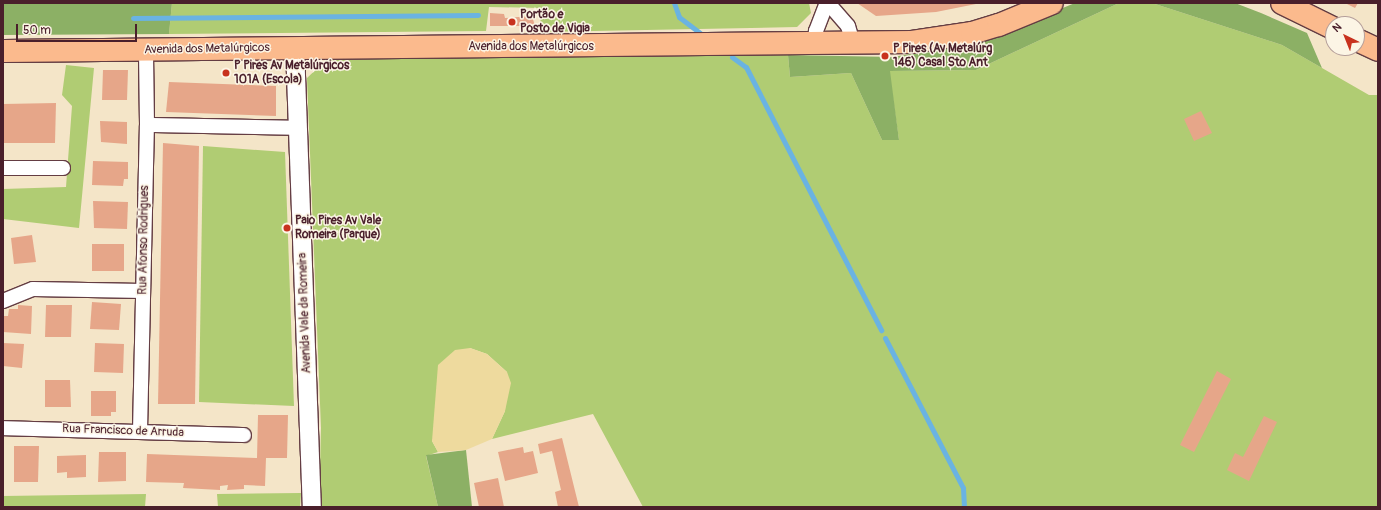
<!DOCTYPE html>
<html>
<head>
<meta charset="utf-8">
<style>
	body { margin:0 }
	#map { position:relative; width:1381px; height:510px; overflow:hidden; background:#f4e5c8; font-family:Pangolin,sans-serif }
	div>[style] { position:absolute }
	.green>* { inset:0; background:#b0cc73 }
	.forest>* { inset:0; background:#8cb065 }
	.sand>* { inset:0; background:#eeda9e }
	.stream>* { height:5px; margin:-2.5px; padding:0 2.5px; transform-origin:2.5px; border-radius:2.5px; background:#6ab3e2 }
	.building>* { inset:0; background:#e6a689 }
	.roads { filter:drop-shadow(1px 0 #643d43) drop-shadow(-1px 0 #643d43) drop-shadow(0 1px #643d43) drop-shadow(0 -1px #643d43) }
	.minor>* { height:14px; margin:-7px; padding:0 7px; transform-origin:7px; border-radius:7px; background:#fff }
	.tertiary>* { height:18px; margin:-9px; padding:0 9px; transform-origin:9px; border-radius:9px; background:#fff }
	.primary>* { height:22px; margin:-11px; padding:0 11px; transform-origin:11px; border-radius:11px; background:#fbba8d }
	.dots>* { width:11px; height:11px; translate:-50% -50%; box-sizing:border-box; border:2px solid #fcf5e5; border-radius:50% }
	span { translate:-50% -50%; white-space:nowrap; text-align:center; line-height:1.15; -webkit-text-stroke:3px #fcf5e5; paint-order:stroke }
	.poi-label { font-size:12px; color:#4a1f2b; font-weight:700 }
	.left { translate:0 -50%; text-align:left }
	.street-label { font-size:12px; color:#4a1f2b }
	.frame { position:absolute; inset:0; border:4px solid #4a1f2b; pointer-events:none }
	.north { position:absolute; left:1325px; top:16px; width:40px; height:40px; box-sizing:border-box; background:#fcf5e5; border:1px solid #b59f9b; border-radius:50%; rotate:317deg; font-size:11px; font-weight:700; line-height:16px; text-align:center; color:#4a1f2b }
	.north::after { content:''; display:block; margin:auto; width:14px; height:18px; background:#c8321e; clip-path:polygon(50% 0,100% 100%,50% 72%,0 100%) }
	.scale { position:absolute; left:16px; top:24px; width:121px; height:18px; box-sizing:border-box; border:2px solid #4a1f2b; border-top:0; padding-left:5px; font-size:12px; line-height:14px; white-space:nowrap; color:#4a1f2b; -webkit-text-stroke:3px #fcf5e5; paint-order:stroke }
</style>
</head>
<body>
<div id="map">
	<div class="green">
		<i style="clip-path:polygon(172px 3px,809px 3px,811px 13px,797px 27px,541px 32px,540px 8px,489px 7px,486px 31px,169px 34px)"></i>
		<i style="clip-path:polygon(1119px 3px,1152px 3px,1282px 45px,1369px 95px,1378px 95px,1378px 507px,643px 507px,593px 414px,492px 439px,505px 411px,507px 372px,487px 354px,470px 348px,432px 441px,438px 452px,426px 456px,438px 507px,319px 507px,321px 428px,307px 78px,326px 60px,547px 55px,617px 57px,788px 55px,790px 77px,851px 73px,882px 140px,899px 140px,889px 71px,976px 70px)"></i>
		<i style="clip-path:polygon(66px 65px,94px 68px,79px 228px,3px 219px,3px 189px,66px 187px,72px 106px,62px 95px)"></i>
		<i style="clip-path:polygon(203px 146px,285px 152px,294px 406px,199px 402px)"></i>
		<i style="clip-path:polygon(301px 493px,300px 507px,218px 507px,217px 494px)"></i>
		<i style="clip-path:polygon(146px 494px,145px 507px,3px 507px,3px 496px)"></i>
	</div>
	<div class="forest">
		<i style="clip-path:polygon(3px 3px,172px 3px,169px 34px,3px 35px)"></i>
		<i style="clip-path:polygon(1075px 3px,1119px 3px,976px 70px,890px 71px,899px 140px,882px 140px,851px 73px,790px 77px,788px 55px,893px 57px,979px 42px)"></i>
		<i style="clip-path:polygon(1152px 3px,1235px 3px,1261px 13px,1307px 33px,1322px 68px,1282px 45px)"></i>
		<i style="clip-path:polygon(466px 450px,472px 507px,438px 507px,426px 455px)"></i>
	</div>
	<div class="sand">
		<i style="clip-path:polygon(470px 348px,487px 354px,507px 372px,511px 383px,505px 411px,492px 439px,466px 450px,438px 452px,432px 441px,438px 365px,455px 350px)"></i>
	</div>
	<div class="stream">
		<i style="left:674px;top:3px;width:15px;rotate:70deg"></i>
		<i style="left:679px;top:17px;width:26px;rotate:37deg"></i>
		<i style="left:133px;top:18px;width:345px;rotate:-0.5deg"></i>
		<i style="left:732px;top:57px;width:17px;rotate:36deg"></i>
		<i style="left:746px;top:67px;width:296px;rotate:62.8deg"></i>
		<i style="left:885px;top:338px;width:169px;rotate:62.5deg"></i>
		<i style="left:963px;top:488px;width:19px;rotate:87deg"></i>
	</div>
	<div class="building">
		<i style="clip-path:polygon(857px 3px,981px 3px,936px 12px,876px 16px)"></i>
		<i style="clip-path:polygon(1345px 3px,1358px 3px,1355px 8px)"></i>
		<i style="clip-path:polygon(490px 13px,504px 14px,505px 18px,532px 16px,535px 26px,490px 26px)"></i>
		<i style="clip-path:polygon(103px 70px,128px 70px,127px 100px,102px 100px)"></i>
		<i style="clip-path:polygon(169px 82px,276px 86px,276px 116px,166px 112px)"></i>
		<i style="clip-path:polygon(56px 103px,55px 143px,3px 143px,3px 104px)"></i>
		<i style="clip-path:polygon(1201px 111px,1212px 133px,1194px 141px,1184px 119px)"></i>
		<i style="clip-path:polygon(100px 121px,127px 122px,127px 144px,101px 142px)"></i>
		<i style="clip-path:polygon(163px 143px,199px 146px,195px 404px,158px 404px)"></i>
		<i style="clip-path:polygon(93px 161px,128px 162px,128px 179px,124px 179px,123px 186px,92px 185px)"></i>
		<i style="clip-path:polygon(93px 201px,128px 202px,127px 229px,94px 228px)"></i>
		<i style="clip-path:polygon(32px 235px,36px 262px,14px 264px,11px 238px)"></i>
		<i style="clip-path:polygon(92px 244px,124px 244px,124px 271px,92px 271px)"></i>
		<i style="clip-path:polygon(92px 302px,121px 304px,119px 330px,90px 329px)"></i>
		<i style="clip-path:polygon(18px 305px,32px 306px,31px 334px,3px 332px,3px 316px,8px 316px,9px 309px,18px 309px)"></i>
		<i style="clip-path:polygon(46px 305px,72px 305px,71px 337px,45px 337px)"></i>
		<i style="clip-path:polygon(3px 343px,24px 344px,22px 368px,3px 366px)"></i>
		<i style="clip-path:polygon(95px 343px,124px 344px,123px 373px,94px 372px)"></i>
		<i style="clip-path:polygon(1217px 371px,1231px 379px,1194px 452px,1180px 445px)"></i>
		<i style="clip-path:polygon(45px 380px,70px 380px,71px 407px,45px 407px)"></i>
		<i style="clip-path:polygon(91px 391px,116px 391px,116px 412px,111px 412px,111px 416px,91px 416px)"></i>
		<i style="clip-path:polygon(258px 415px,288px 415px,287px 458px,266px 458px,265px 486px,244px 485px,244px 489px,227px 490px,228px 485px,220px 486px,220px 490px,183px 488px,184px 483px,146px 482px,147px 454px,257px 458px)"></i>
		<i style="clip-path:polygon(1264px 416px,1277px 422px,1249px 481px,1227px 470px,1235px 453px,1243px 457px)"></i>
		<i style="clip-path:polygon(562px 438px,579px 507px,558px 507px,555px 492px,561px 490px,552px 451px,540px 454px,538px 444px)"></i>
		<i style="clip-path:polygon(14px 446px,39px 446px,38px 482px,14px 482px)"></i>
		<i style="clip-path:polygon(523px 447px,524px 453px,533px 451px,538px 473px,505px 481px,498px 452px)"></i>
		<i style="clip-path:polygon(99px 452px,126px 452px,126px 481px,98px 482px)"></i>
		<i style="clip-path:polygon(86px 455px,86px 477px,67px 478px,67px 472px,57px 473px,57px 456px)"></i>
		<i style="clip-path:polygon(498px 478px,504px 507px,479px 507px,474px 483px)"></i>
	</div>
	<div class="roads">
		<div class="minor">
			<i style="left:828px;top:3px;width:30px;rotate:49deg"></i>
			<i style="left:848px;top:26px;width:18px;rotate:74deg"></i>
			<i style="left:815px;top:44px;width:13px;rotate:-86deg"></i>
			<i style="left:816px;top:31px;width:30px;rotate:-69deg"></i>
			<i style="left:147px;top:125px;width:152px;rotate:1.1deg"></i>
			<i style="left:3px;top:168px;width:60px"></i>
			<i style="left:3px;top:301px;width:32px;rotate:-22deg"></i>
			<i style="left:33px;top:289px;width:110px;rotate:1deg"></i>
			<i style="left:3px;top:428px;width:241px;rotate:1.7deg"></i>
			<i style="left:140px;top:431px;width:306px;rotate:-88.7deg"></i>
			<i style="left:147px;top:125px;width:75px;rotate:-90.8deg"></i>
		</div>
		<div class="tertiary">
			<i style="left:295px;top:48px;width:459px;rotate:87.9deg"></i>
		</div>
		<div class="primary">
			<i style="left:1282px;top:3px;width:57px;rotate:26.1deg"></i>
			<i style="left:1357px;top:40px;width:23px;rotate:25deg"></i>
			<i style="left:3px;top:51px;width:909px;rotate:-0.57deg"></i>
			<i style="left:912px;top:42px;width:61px;rotate:-8.5deg"></i>
			<i style="left:972px;top:33px;width:28px;rotate:-17deg"></i>
			<i style="left:999px;top:25px;width:57px;rotate:-22.5deg"></i>
		</div>
	</div>
	<div class="dots">
		<i style="left:512px;top:22px;background:#c8321e"></i>
		<i style="left:885px;top:56px;background:#c8321e"></i>
		<i style="left:226px;top:73px;background:#c8321e"></i>
		<i style="left:287px;top:228px;background:#c8321e"></i>
	</div>
	<div class="poi-label">
		<span class="left" style="left:520px;top:22px">Portão e<br>Posto de Vigia</span>
		<span class="left" style="left:893px;top:56px">P Pires (Av Metalúrg<br>146) Casal Sto Ant</span>
		<span class="left" style="left:234px;top:73px">P Pires Av Metalúrgicos<br>101A (Escola)</span>
		<span class="left" style="left:295px;top:228px">Paio Pires Av Vale<br>Romeira (Parque)</span>
	</div>
	<div class="street-label">
		<span style="left:531px;top:47px">Avenida dos Metalúrgicos</span>
		<span style="left:207px;top:49px;rotate:-1deg">Avenida dos Metalúrgicos</span>
		<span style="left:144px;top:240px;rotate:-89deg">Rua Afonso Rodrigues</span>
		<span style="left:305px;top:313px;rotate:-92deg">Avenida Vale da Romeira</span>
		<span style="left:123px;top:431px;rotate:2deg">Rua Francisco de Arruda</span>
	</div>
	<div class="frame"></div>
	<div class="north">N</div>
	<div class="scale">50 m</div>
</div>
</body>
</html>
